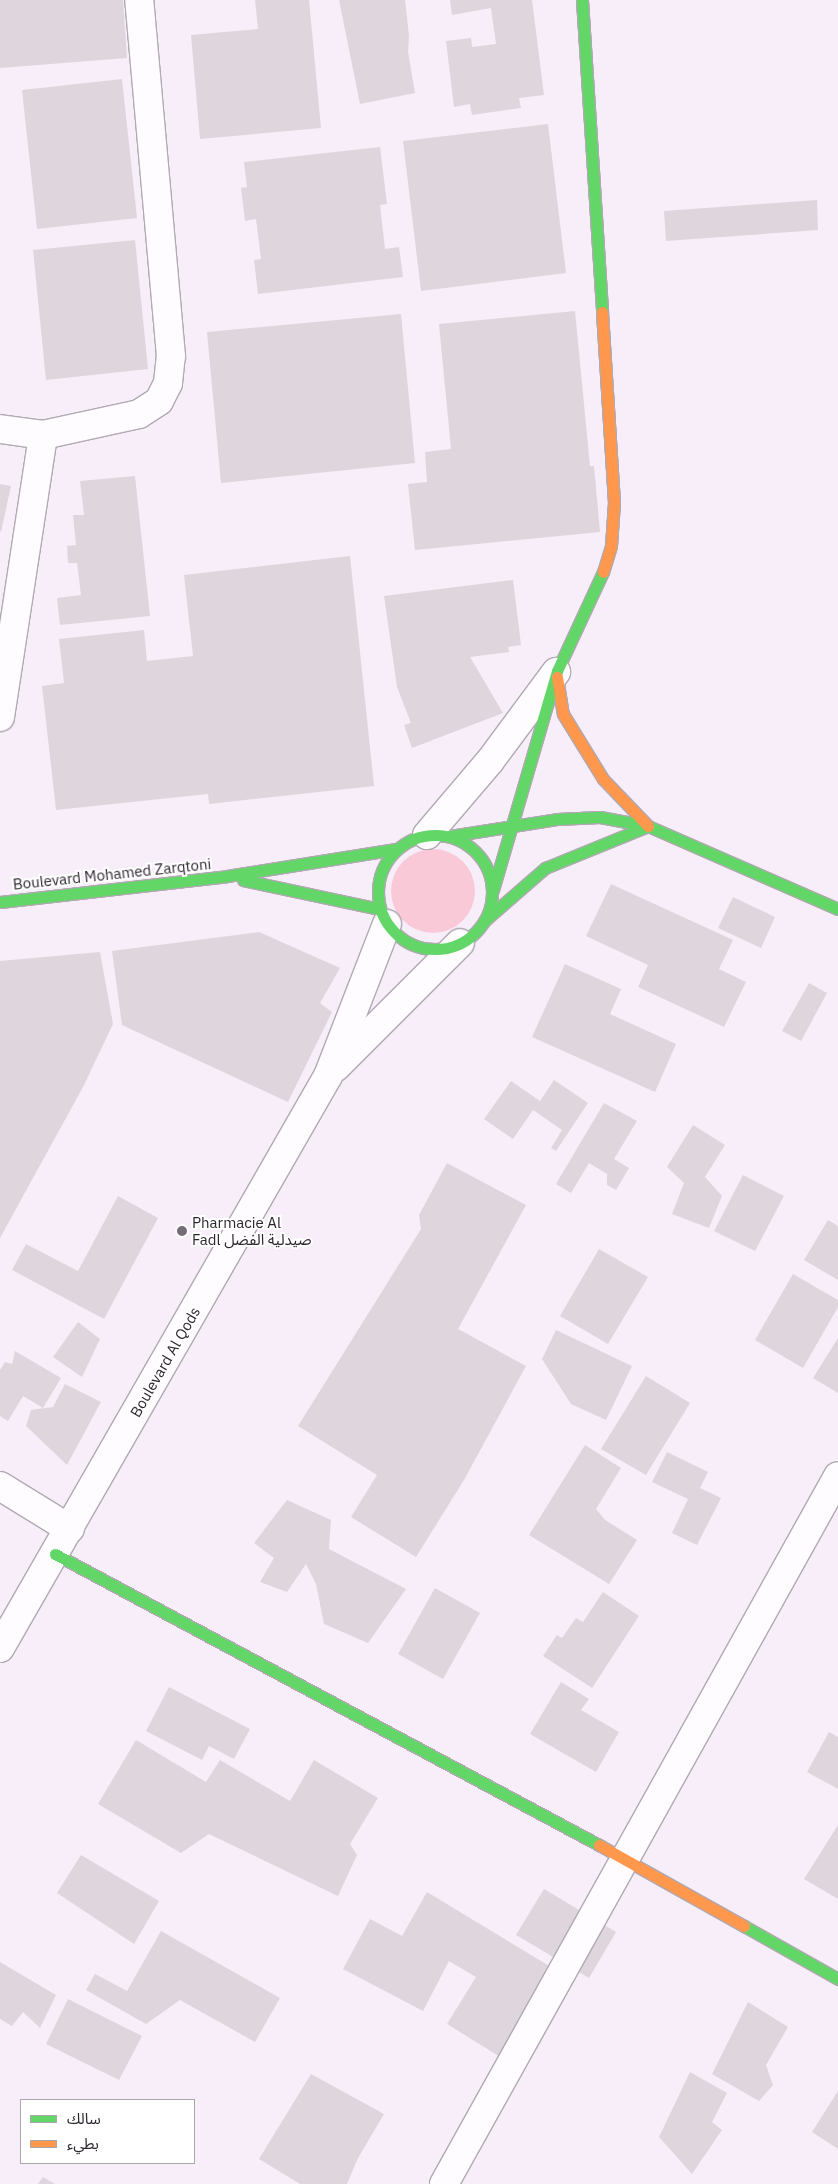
<!DOCTYPE html>
<html>
<head>
<meta charset="utf-8">
<style>
	body { margin:0 }
	#map { position:relative; width:838px; height:2184px; overflow:hidden; background:#f7eef9; font-family:"IBM Plex Sans","Noto Sans Arabic",sans-serif }
	div>[style] { position:absolute }
	.green>* { inset:0; background:#fac9d7 }
	.round { border-radius:50% }
	.building>* { inset:0; background:#dfd5dd }
	.roads { filter:drop-shadow(1px 0 #b0a9b2) drop-shadow(-1px 0 #b0a9b2) drop-shadow(0 1px #b0a9b2) drop-shadow(0 -1px #b0a9b2) }
	.street>* { height:28px; margin:-14px; padding:0 14px; transform-origin:14px; border-radius:14px; background:#fefcfe }
	.fast>* { height:11px; margin:-5.5px; padding:0 5.5px; transform-origin:5.5px; border-radius:5.5px; background:#63d668 }
	.fast>.ring { margin:-5.5px; padding:0; box-sizing:content-box; background:none; border:11px solid #63d668; border-radius:50% }
	.slow>* { height:11px; margin:-5.5px; padding:0 5.5px; transform-origin:5.5px; border-radius:5.5px; background:#ff974d }
	.dots>* { width:14px; height:14px; translate:-50% -50%; box-sizing:border-box; border:2px solid #fff; border-radius:50% }
	span { translate:-50% -50%; white-space:nowrap; text-align:center; line-height:1.15; -webkit-text-stroke:4px #fff; paint-order:stroke }
	.street-label { font-size:15px; color:#2d262f }
	.poi-label { font-size:15px; color:#2d262f }
	.left { translate:0 -50%; text-align:left }
	.legend { position:absolute; left:20px; top:2099px; width:175px; height:65px; box-sizing:border-box; background:#fff; border:1px solid #aba8ac; margin:0; padding:6px 9px; list-style:none; font-size:15px; color:#2d262f }
	.legend li { display:flex; align-items:center; gap:10px; height:25px }
	.legend b { width:25px; border:1px solid #aba8ac }
</style>
</head>
<body>
<div id="map">
	<div class="green">
		<i class="round" style="left:391px;top:849px;width:84px;height:84px"></i>
	</div>
	<div class="building">
		<i style="clip-path:polygon(0 0,123px 0,127px 58px,0 68px)"></i>
		<i style="clip-path:polygon(255px 0,309px 0,321px 128px,200px 139px,191px 35px,258px 29px)"></i>
		<i style="clip-path:polygon(339px 0,405px 0,409px 36px,408px 52px,415px 93px,360px 104px)"></i>
		<i style="clip-path:polygon(450px 0,532px 0,544px 95px,519px 98px,521px 108px,472px 115px,470px 104px,454px 107px,446px 41px,471px 38px,472px 47px,496px 44px,491px 8px,452px 15px)"></i>
		<i style="clip-path:polygon(122px 79px,137px 218px,37px 229px,22px 90px)"></i>
		<i style="clip-path:polygon(548px 124px,566px 273px,421px 291px,403px 141px)"></i>
		<i style="clip-path:polygon(380px 147px,387px 204px,380px 205px,385px 249px,399px 247px,403px 277px,258px 294px,254px 260px,261px 259px,256px 219px,245px 221px,241px 188px,247px 187px,244px 162px)"></i>
		<i style="clip-path:polygon(817px 200px,818px 230px,666px 241px,664px 211px)"></i>
		<i style="clip-path:polygon(135px 240px,148px 369px,46px 380px,33px 250px)"></i>
		<i style="clip-path:polygon(575px 311px,590px 466px,594px 466px,600px 532px,415px 550px,408px 484px,427px 482px,425px 452px,451px 449px,439px 324px)"></i>
		<i style="clip-path:polygon(401px 314px,415px 463px,221px 483px,207px 332px)"></i>
		<i style="clip-path:polygon(135px 476px,150px 616px,60px 625px,57px 598px,81px 595px,77px 563px,68px 563px,67px 546px,76px 545px,73px 515px,84px 515px,80px 481px)"></i>
		<i style="clip-path:polygon(0 484px,11px 486px,1px 532px,0 531px)"></i>
		<i style="clip-path:polygon(350px 556px,374px 786px,209px 804px,208px 794px,56px 810px,42px 686px,64px 683px,59px 639px,144px 630px,147px 661px,193px 656px,184px 575px)"></i>
		<i style="clip-path:polygon(513px 580px,521px 645px,508px 647px,509px 652px,470px 657px,503px 713px,412px 748px,404px 725px,411px 723px,397px 687px,384px 596px)"></i>
		<i style="clip-path:polygon(611px 884px,733px 940px,719px 969px,746px 982px,724px 1027px,638px 987px,648px 965px,586px 936px)"></i>
		<i style="clip-path:polygon(733px 897px,775px 917px,761px 948px,718px 928px)"></i>
		<i style="clip-path:polygon(259px 932px,340px 968px,320px 1003px,332px 1012px,288px 1102px,122px 1025px,112px 951px)"></i>
		<i style="clip-path:polygon(100px 952px,113px 1024px,83px 1087px,0 1238px,0 961px)"></i>
		<i style="clip-path:polygon(565px 964px,621px 989px,610px 1014px,676px 1044px,655px 1092px,532px 1037px)"></i>
		<i style="clip-path:polygon(809px 983px,827px 993px,801px 1041px,782px 1031px)"></i>
		<i style="clip-path:polygon(554px 1080px,588px 1103px,556px 1151px,551px 1148px,562px 1130px,533px 1110px,513px 1139px,484px 1119px,511px 1081px,540px 1101px)"></i>
		<i style="clip-path:polygon(604px 1103px,637px 1121px,614px 1159px,629px 1168px,616px 1190px,607px 1185px,607px 1174px,589px 1163px,571px 1193px,556px 1184px)"></i>
		<i style="clip-path:polygon(693px 1125px,725px 1145px,705px 1177px,722px 1196px,709px 1228px,672px 1214px,684px 1183px,667px 1167px)"></i>
		<i style="clip-path:polygon(447px 1163px,526px 1205px,458px 1329px,526px 1366px,464px 1480px,416px 1557px,351px 1517px,377px 1475px,298px 1426px,421px 1229px,419px 1215px)"></i>
		<i style="clip-path:polygon(743px 1175px,784px 1196px,755px 1251px,714px 1231px)"></i>
		<i style="clip-path:polygon(118px 1196px,158px 1218px,104px 1319px,12px 1270px,26px 1244px,78px 1271px)"></i>
		<i style="clip-path:polygon(828px 1220px,838px 1226px,838px 1280px,804px 1260px)"></i>
		<i style="clip-path:polygon(599px 1249px,648px 1277px,608px 1344px,560px 1316px)"></i>
		<i style="clip-path:polygon(793px 1274px,838px 1300px,838px 1307px,803px 1368px,755px 1340px)"></i>
		<i style="clip-path:polygon(78px 1322px,100px 1339px,82px 1377px,53px 1357px)"></i>
		<i style="clip-path:polygon(556px 1330px,632px 1366px,606px 1420px,571px 1404px,542px 1359px)"></i>
		<i style="clip-path:polygon(838px 1338px,838px 1393px,813px 1378px)"></i>
		<i style="clip-path:polygon(15px 1351px,61px 1378px,43px 1408px,23px 1396px,8px 1421px,0 1416px,0 1370px,5px 1362px,12px 1364px)"></i>
		<i style="clip-path:polygon(646px 1376px,690px 1403px,646px 1475px,601px 1449px)"></i>
		<i style="clip-path:polygon(65px 1384px,101px 1402px,67px 1465px,26px 1426px,31px 1410px,53px 1407px)"></i>
		<i style="clip-path:polygon(585px 1445px,621px 1468px,596px 1509px,605px 1520px,637px 1540px,609px 1584px,529px 1535px)"></i>
		<i style="clip-path:polygon(667px 1452px,708px 1472px,700px 1488px,721px 1498px,697px 1545px,672px 1533px,688px 1499px,652px 1482px)"></i>
		<i style="clip-path:polygon(287px 1500px,331px 1520px,329px 1549px,406px 1589px,368px 1643px,324px 1624px,316px 1584px,306px 1564px,287px 1592px,260px 1582px,274px 1558px,254px 1543px)"></i>
		<i style="clip-path:polygon(435px 1588px,480px 1613px,443px 1679px,398px 1654px)"></i>
		<i style="clip-path:polygon(603px 1592px,639px 1616px,592px 1688px,543px 1656px,557px 1635px,562px 1638px,576px 1618px,583px 1622px)"></i>
		<i style="clip-path:polygon(561px 1682px,589px 1699px,581px 1710px,619px 1732px,596px 1772px,530px 1734px)"></i>
		<i style="clip-path:polygon(169px 1687px,250px 1729px,234px 1759px,209px 1746px,202px 1760px,146px 1731px)"></i>
		<i style="clip-path:polygon(829px 1732px,838px 1737px,838px 1789px,807px 1772px)"></i>
		<i style="clip-path:polygon(136px 1740px,206px 1782px,220px 1760px,290px 1801px,314px 1760px,378px 1798px,350px 1844px,357px 1855px,338px 1896px,209px 1834px,181px 1853px,98px 1804px)"></i>
		<i style="clip-path:polygon(838px 1825px,838px 1899px,804px 1879px)"></i>
		<i style="clip-path:polygon(81px 1855px,159px 1901px,134px 1944px,57px 1893px)"></i>
		<i style="clip-path:polygon(544px 1889px,616px 1932px,589px 1978px,516px 1935px)"></i>
		<i style="clip-path:polygon(427px 1892px,569px 1978px,515px 2066px,447px 2024px,476px 1977px,449px 1961px,423px 2011px,343px 1969px,370px 1919px,402px 1936px)"></i>
		<i style="clip-path:polygon(161px 1931px,280px 1998px,255px 2042px,180px 2000px,146px 2024px,86px 1990px,95px 1974px,127px 1991px)"></i>
		<i style="clip-path:polygon(0 1962px,56px 1995px,40px 2028px,23px 2012px,12px 2026px,0 2019px)"></i>
		<i style="clip-path:polygon(68px 1999px,142px 2036px,119px 2080px,46px 2044px)"></i>
		<i style="clip-path:polygon(748px 2002px,788px 2027px,766px 2065px,773px 2085px,759px 2101px,712px 2074px)"></i>
		<i style="clip-path:polygon(690px 2072px,727px 2093px,712px 2122px,722px 2130px,692px 2174px,659px 2137px)"></i>
		<i style="clip-path:polygon(311px 2074px,384px 2114px,358px 2158px,347px 2184px,300px 2184px,259px 2159px)"></i>
		<i style="clip-path:polygon(838px 2091px,838px 2149px,812px 2132px)"></i>
		<i style="clip-path:polygon(43px 2177px,55px 2184px,38px 2184px)"></i>
	</div>
	<div class="roads">
		<div class="street">
			<i style="left:0;top:429px;width:43px;rotate:7.9deg"></i>
			<i style="left:43px;top:435px;width:98px;rotate:-12.3deg"></i>
			<i style="left:139px;top:414px;width:24px;rotate:-33deg"></i>
			<i style="left:159px;top:401px;width:20px;rotate:-63deg"></i>
			<i style="left:168px;top:383px;width:27px;rotate:-84deg"></i>
			<i style="left:171px;top:356px;width:357px;rotate:-95.1deg"></i>
			<i style="left:0;top:717px;width:285px;rotate:-81.3deg"></i>
			<i style="left:427px;top:835px;width:97px;rotate:-49.6deg"></i>
			<i style="left:490px;top:761px;width:111px;rotate:-53.4deg"></i>
			<i style="left:336px;top:1067px;width:175px;rotate:-45deg"></i>
			<i style="left:0;top:1486px;width:82px;rotate:31.6deg"></i>
			<i style="left:0;top:1648px;width:659px;rotate:-60.17deg"></i>
			<i style="left:328px;top:1076px;width:163px;rotate:-68.8deg"></i>
			<i style="left:444px;top:2184px;width:810px;rotate:-60.9deg"></i>
		</div>
		<div class="fast">
			<i style="left:582px;top:0;width:313px;rotate:86.3deg"></i>
			<i class="ring" style="left:378px;top:835px;width:103px;height:103px"></i>
			<i style="left:450px;top:836px;width:108px;rotate:-9deg"></i>
			<i style="left:557px;top:819px;width:43px;rotate:-2.7deg"></i>
			<i style="left:600px;top:817px;width:49px;rotate:10.6deg"></i>
			<i style="left:648px;top:826px;width:207px;rotate:23.6deg"></i>
			<i style="left:243px;top:880px;width:140px;rotate:12deg"></i>
			<i style="left:493px;top:890px;width:228px;rotate:-73.7deg"></i>
			<i style="left:557px;top:671px;width:109px;rotate:-65.1deg"></i>
			<i style="left:0;top:902px;width:228px;rotate:-6.5deg"></i>
			<i style="left:227px;top:876px;width:171px;rotate:-9.1deg"></i>
			<i style="left:484px;top:921px;width:81px;rotate:-41deg"></i>
			<i style="left:545px;top:868px;width:111px;rotate:-22.2deg"></i>
			<i style="left:55px;top:1554px;width:617px;rotate:28.14deg"></i>
			<i style="left:744px;top:1926px;width:108px;rotate:29.4deg"></i>
		</div>
		<div class="slow">
			<i style="left:602px;top:312px;width:190px;rotate:86.4deg"></i>
			<i style="left:614px;top:502px;width:44px;rotate:93.9deg"></i>
			<i style="left:611px;top:546px;width:27px;rotate:107deg"></i>
			<i style="left:557px;top:677px;width:37px;rotate:81deg"></i>
			<i style="left:563px;top:714px;width:76px;rotate:58.4deg"></i>
			<i style="left:603px;top:779px;width:65px;rotate:46.2deg"></i>
			<i style="left:599px;top:1845px;width:166px;rotate:29.2deg"></i>
		</div>
	</div>
	<div class="dots">
		<i style="left:182px;top:1231px;background:#746c76"></i>
	</div>
	<div class="street-label">
		<span style="left:112px;top:874px;rotate:-6deg">Boulevard Mohamed Zarqtoni</span>
		<span style="left:165px;top:1362px;rotate:-60deg">Boulevard Al Qods</span>
	</div>
	<div class="poi-label">
		<span class="left" style="left:192px;top:1231px">Pharmacie Al<br>Fadl صيدلية الفضل</span>
	</div>
	<ul class="legend">
	<li><b style="height:6px;background:#63d668"></b>سالك</li>
	<li><b style="height:6px;background:#ff974d"></b>بطيء</li>
	</ul>
</div>
</body>
</html>
